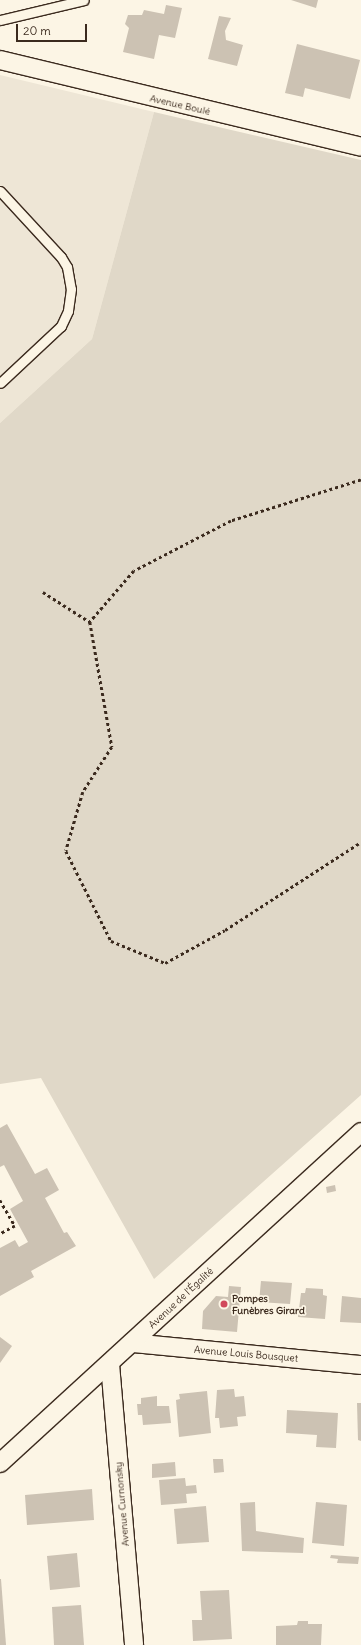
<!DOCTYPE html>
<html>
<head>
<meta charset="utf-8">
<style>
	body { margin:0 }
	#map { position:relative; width:361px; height:1645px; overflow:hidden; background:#fcf5e5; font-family:Delius,sans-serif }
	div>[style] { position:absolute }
	.built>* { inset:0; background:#eee6d6 }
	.green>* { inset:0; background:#e0d8c8 }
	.building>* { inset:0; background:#ccc2b3 }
	.path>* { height:2.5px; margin-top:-1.25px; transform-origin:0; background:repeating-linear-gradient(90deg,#3b2a1e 0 3px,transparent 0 6px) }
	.roads { filter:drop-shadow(1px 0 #3b2a1e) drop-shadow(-1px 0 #3b2a1e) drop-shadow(0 1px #3b2a1e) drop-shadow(0 -1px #3b2a1e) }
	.lane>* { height:9px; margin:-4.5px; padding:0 4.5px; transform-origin:4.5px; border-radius:4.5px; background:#fcf5e5 }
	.street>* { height:18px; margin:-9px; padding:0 9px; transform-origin:9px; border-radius:9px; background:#fcf5e5 }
	.dots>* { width:11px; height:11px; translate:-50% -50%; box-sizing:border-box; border:2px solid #fcf5e5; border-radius:50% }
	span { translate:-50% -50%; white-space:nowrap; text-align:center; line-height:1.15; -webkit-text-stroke:3.5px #fcf5e5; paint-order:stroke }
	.street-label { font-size:10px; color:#3b2a1e }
	.poi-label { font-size:10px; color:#3b2a1e; font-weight:700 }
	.left { translate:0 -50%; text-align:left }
	.scale { position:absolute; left:16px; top:24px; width:71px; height:18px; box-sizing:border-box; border:2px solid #3b2a1e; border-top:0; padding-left:5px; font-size:12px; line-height:14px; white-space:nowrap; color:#3b2a1e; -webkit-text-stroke:3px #fcf5e5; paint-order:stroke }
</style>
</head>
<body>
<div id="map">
	<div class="built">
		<i style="clip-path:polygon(0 75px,154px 112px,92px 339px,0 423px)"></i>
	</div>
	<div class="green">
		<i style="clip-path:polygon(154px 112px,361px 160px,361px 1095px,154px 1279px,41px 1078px,0 1084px,0 423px,92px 339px)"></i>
	</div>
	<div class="building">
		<i style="clip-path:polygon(291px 0,318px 0,316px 8px)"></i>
		<i style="clip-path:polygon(166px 5px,182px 8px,175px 38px,159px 35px,154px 59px,123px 52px,129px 28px,125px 24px,128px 15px,142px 15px,144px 10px,164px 14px)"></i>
		<i style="clip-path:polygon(219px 16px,231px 18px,225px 31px,226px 40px,243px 45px,237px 66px,208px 59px)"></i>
		<i style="clip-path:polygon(297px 44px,360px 60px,350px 99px,305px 88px,303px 97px,285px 93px)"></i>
		<i style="clip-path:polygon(7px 1124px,35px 1174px,47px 1168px,59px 1190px,45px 1198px,64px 1233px,67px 1232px,76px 1246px,31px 1271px,34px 1277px,0 1296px,0 1248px,15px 1240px,19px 1247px,28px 1242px,10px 1209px,23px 1201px,4px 1165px,0 1167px,0 1128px)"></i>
		<i style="clip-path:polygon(335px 1185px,336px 1191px,327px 1193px,326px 1187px)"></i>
		<i style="clip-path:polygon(261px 1281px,292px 1283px,290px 1304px,259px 1302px)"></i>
		<i style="clip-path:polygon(229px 1286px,241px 1287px,237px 1332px,202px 1329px,203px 1311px,216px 1296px,228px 1297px)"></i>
		<i style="clip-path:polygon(306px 1288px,323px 1289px,323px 1295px,327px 1296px,325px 1319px,298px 1317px,301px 1293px,305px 1293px)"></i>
		<i style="clip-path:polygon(342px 1296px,361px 1298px,361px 1323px,340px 1322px)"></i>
		<i style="clip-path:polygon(0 1337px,12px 1346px,0 1363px)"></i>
		<i style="clip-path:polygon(234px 1389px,235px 1397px,244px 1396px,246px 1416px,237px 1417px,238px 1426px,220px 1428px,219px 1418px,215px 1418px,217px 1390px)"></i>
		<i style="clip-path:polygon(207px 1391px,211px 1433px,179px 1437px,176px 1400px,180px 1399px,179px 1394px)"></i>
		<i style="clip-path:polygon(157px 1396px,157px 1406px,169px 1406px,171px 1423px,143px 1425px,142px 1415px,138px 1415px,137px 1404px,141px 1404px,141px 1398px)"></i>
		<i style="clip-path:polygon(357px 1403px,361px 1403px,361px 1441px,358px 1440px)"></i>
		<i style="clip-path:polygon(287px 1410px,338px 1413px,336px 1448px,316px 1447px,317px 1435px,286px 1433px)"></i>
		<i style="clip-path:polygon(213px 1459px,223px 1459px,224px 1472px,214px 1473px)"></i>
		<i style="clip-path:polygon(175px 1462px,176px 1476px,152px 1478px,152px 1464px)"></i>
		<i style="clip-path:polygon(185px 1478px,186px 1486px,196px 1485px,197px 1493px,186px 1494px,187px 1503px,161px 1505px,159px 1480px)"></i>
		<i style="clip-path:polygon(92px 1489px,94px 1520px,27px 1525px,25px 1495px)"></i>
		<i style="clip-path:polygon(255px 1502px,256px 1531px,304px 1538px,303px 1553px,242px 1551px,240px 1503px)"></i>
		<i style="clip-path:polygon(316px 1502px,347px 1505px,344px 1546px,312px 1543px)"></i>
		<i style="clip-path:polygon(206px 1506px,209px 1542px,177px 1544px,174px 1509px)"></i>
		<i style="clip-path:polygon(77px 1553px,80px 1587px,50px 1590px,47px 1556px)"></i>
		<i style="clip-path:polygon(331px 1555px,359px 1557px,358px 1564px,337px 1563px,338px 1559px,330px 1558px)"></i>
		<i style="clip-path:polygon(0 1579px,1px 1579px,6px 1645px,0 1645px)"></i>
		<i style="clip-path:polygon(229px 1590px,232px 1639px,193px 1641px,192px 1620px,202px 1620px,200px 1591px)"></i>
		<i style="clip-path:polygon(81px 1605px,84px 1645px,54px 1645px,52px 1607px)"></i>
		<i style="clip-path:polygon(298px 1621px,308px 1621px,308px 1624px,322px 1624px,321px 1645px,276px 1645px,276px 1626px,297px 1625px)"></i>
	</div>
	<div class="path">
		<i style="left:361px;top:480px;width:136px;rotate:162.5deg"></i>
		<i style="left:231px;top:521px;width:109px;rotate:152.7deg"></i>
		<i style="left:134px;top:571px;width:67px;rotate:130.8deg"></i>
		<i style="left:90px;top:622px;width:127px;rotate:80deg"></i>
		<i style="left:112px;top:747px;width:54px;rotate:122.8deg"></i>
		<i style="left:83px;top:792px;width:61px;rotate:106.1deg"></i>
		<i style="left:66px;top:851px;width:101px;rotate:63.4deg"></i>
		<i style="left:111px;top:941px;width:58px;rotate:22.2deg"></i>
		<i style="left:165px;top:963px;width:68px;rotate:-28.8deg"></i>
		<i style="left:225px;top:930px;width:162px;rotate:-32.9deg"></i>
		<i style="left:43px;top:592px;width:56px;rotate:32.6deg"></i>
		<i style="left:0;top:1200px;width:30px;rotate:60deg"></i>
		<i style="left:15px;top:1226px;width:17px;rotate:152deg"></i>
	</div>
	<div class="roads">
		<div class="lane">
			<i style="left:0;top:20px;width:86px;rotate:-13.4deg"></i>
			<i style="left:0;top:191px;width:90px;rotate:47.3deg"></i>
			<i style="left:61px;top:257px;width:12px;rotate:59deg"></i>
			<i style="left:67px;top:267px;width:22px;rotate:80deg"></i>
			<i style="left:71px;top:289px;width:22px;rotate:98deg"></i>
			<i style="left:68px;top:311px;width:17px;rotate:115deg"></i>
			<i style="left:61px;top:326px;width:83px;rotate:136.9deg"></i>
		</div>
		<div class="street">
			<i style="left:0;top:60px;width:371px;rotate:13.5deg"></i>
			<i style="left:132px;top:1343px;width:230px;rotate:5.5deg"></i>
			<i style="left:110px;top:1364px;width:282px;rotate:85.1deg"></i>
			<i style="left:0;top:1463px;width:490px;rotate:-42.5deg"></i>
		</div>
	</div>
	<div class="dots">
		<i style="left:224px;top:1304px;background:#d1495b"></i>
	</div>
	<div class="street-label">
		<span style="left:180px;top:105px;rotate:13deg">Avenue Boulé</span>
		<span style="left:181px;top:1298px;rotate:-43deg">Avenue de l'Égalité</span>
		<span style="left:246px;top:1354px;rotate:5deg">Avenue Louis Bousquet</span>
		<span style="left:122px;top:1504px;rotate:-95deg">Avenue Curnonsky</span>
	</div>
	<div class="poi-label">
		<span class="left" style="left:232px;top:1304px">Pompes<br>Funèbres Girard</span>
	</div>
	<div class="scale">20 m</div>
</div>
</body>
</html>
